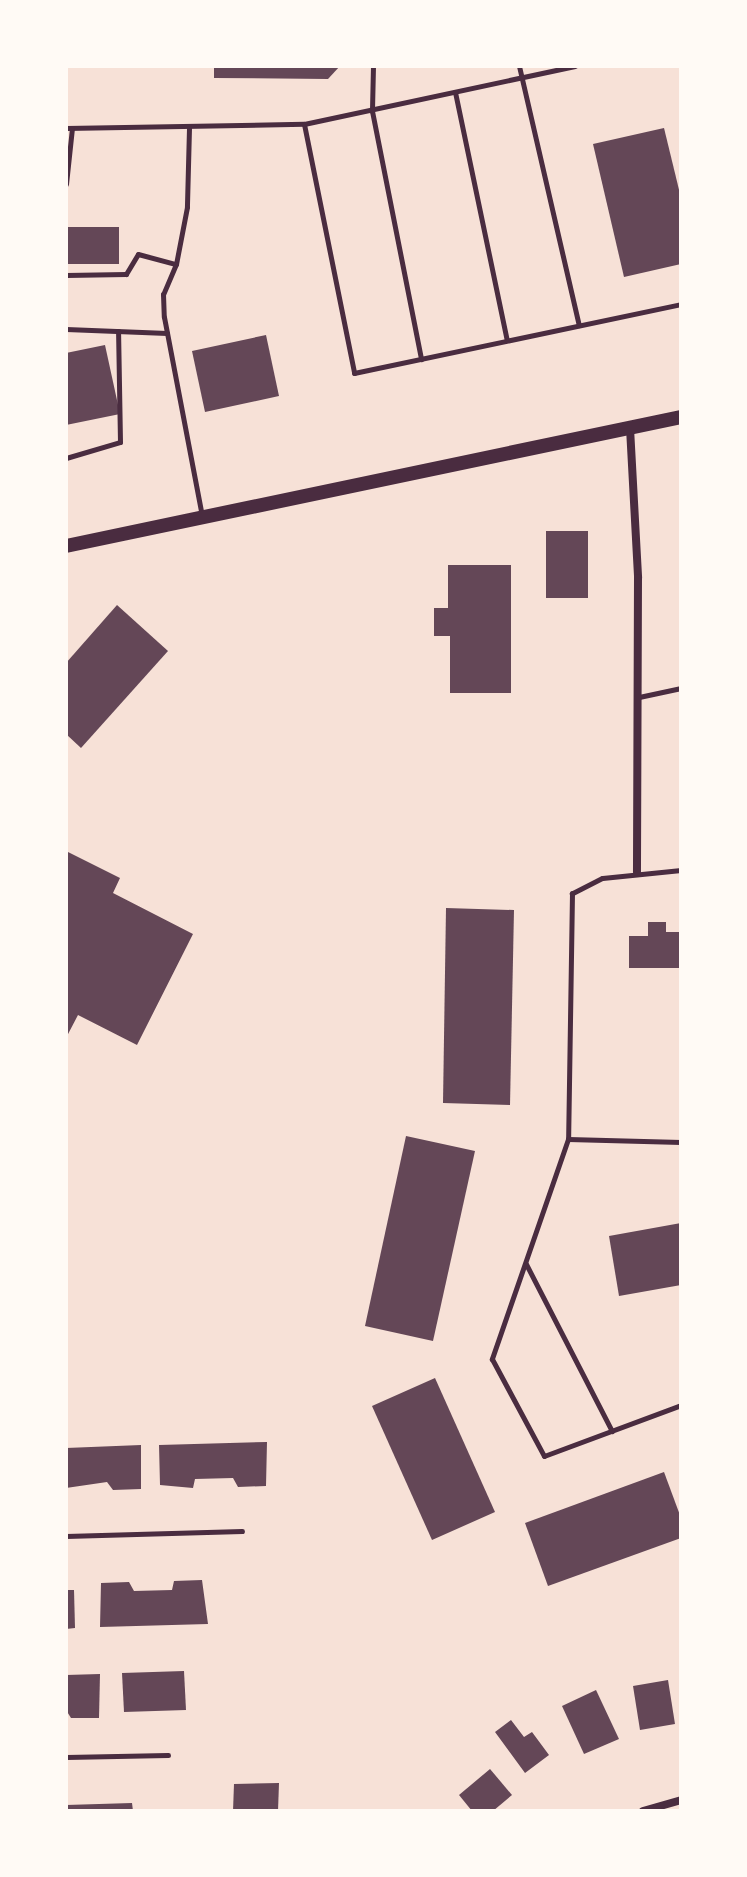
<!DOCTYPE html>
<html>
<head>
<meta charset="utf-8">
<style>
	body { margin:0 }
	#map { position:relative; width:747px; height:1877px; overflow:hidden; background:#f7e1d7; font-family:"Fira Sans Condensed",sans-serif }
	div>[style] { position:absolute }
	.building>* { inset:0; background:#644757 }
	.service>* { height:5px; margin:-2.5px; padding:0 2.5px; transform-origin:2.5px; border-radius:2.5px; background:#4a2c40 }
	.minor>* { height:8px; margin:-4px; padding:0 4px; transform-origin:4px; border-radius:4px; background:#4a2c40 }
	.secondary>* { height:14px; margin:-7px; padding:0 7px; transform-origin:7px; border-radius:7px; background:#4a2c40 }
	span { translate:-50% -50%; white-space:nowrap; text-align:center; line-height:1.15; -webkit-text-stroke:8px #fffaf5; paint-order:stroke }
	.frame { position:absolute; inset:0; border:68px solid #fffaf5; pointer-events:none }
</style>
</head>
<body>
<div id="map">
	<div class="building">
		<i style="clip-path:polygon(214px 66px,340px 66px,328px 79px,214px 78px)"></i>
		<i style="clip-path:polygon(664px 128px,681px 198px,681px 264px,624px 277px,593px 144px)"></i>
		<i style="clip-path:polygon(66px 227px,119px 227px,119px 264px,66px 264px)"></i>
		<i style="clip-path:polygon(266px 335px,279px 396px,205px 412px,192px 351px)"></i>
		<i style="clip-path:polygon(105px 345px,120px 414px,66px 425px,66px 353px)"></i>
		<i style="clip-path:polygon(546px 531px,588px 531px,588px 598px,546px 598px)"></i>
		<i style="clip-path:polygon(448px 565px,511px 565px,511px 693px,450px 693px,450px 636px,434px 636px,434px 608px,448px 608px)"></i>
		<i style="clip-path:polygon(117px 605px,168px 651px,81px 748px,66px 734px,66px 663px)"></i>
		<i style="clip-path:polygon(66px 851px,120px 878px,113px 893px,193px 934px,137px 1045px,78px 1015px,66px 1038px)"></i>
		<i style="clip-path:polygon(446px 908px,514px 910px,510px 1105px,443px 1103px)"></i>
		<i style="clip-path:polygon(648px 922px,666px 922px,666px 932px,681px 932px,681px 968px,629px 968px,629px 936px,648px 936px)"></i>
		<i style="clip-path:polygon(406px 1136px,475px 1151px,433px 1341px,365px 1326px)"></i>
		<i style="clip-path:polygon(681px 1223px,681px 1285px,619px 1296px,609px 1236px)"></i>
		<i style="clip-path:polygon(435px 1378px,495px 1512px,432px 1540px,372px 1406px)"></i>
		<i style="clip-path:polygon(267px 1442px,266px 1486px,238px 1487px,233px 1478px,195px 1479px,193px 1488px,160px 1485px,159px 1445px)"></i>
		<i style="clip-path:polygon(141px 1445px,141px 1489px,113px 1490px,107px 1482px,66px 1488px,66px 1448px)"></i>
		<i style="clip-path:polygon(664px 1472px,681px 1518px,681px 1538px,548px 1586px,525px 1523px)"></i>
		<i style="clip-path:polygon(202px 1580px,208px 1624px,100px 1627px,101px 1583px,129px 1582px,134px 1591px,172px 1590px,174px 1581px)"></i>
		<i style="clip-path:polygon(66px 1590px,74px 1590px,75px 1628px,66px 1629px)"></i>
		<i style="clip-path:polygon(184px 1671px,186px 1710px,124px 1712px,122px 1673px)"></i>
		<i style="clip-path:polygon(100px 1674px,99px 1718px,71px 1718px,66px 1710px,66px 1675px)"></i>
		<i style="clip-path:polygon(668px 1680px,675px 1724px,640px 1730px,633px 1686px)"></i>
		<i style="clip-path:polygon(596px 1690px,619px 1739px,584px 1754px,562px 1706px)"></i>
		<i style="clip-path:polygon(511px 1720px,524px 1737px,532px 1732px,549px 1755px,525px 1773px,495px 1732px)"></i>
		<i style="clip-path:polygon(490px 1769px,512px 1795px,493px 1811px,472px 1811px,459px 1795px)"></i>
		<i style="clip-path:polygon(279px 1783px,278px 1811px,233px 1811px,234px 1784px)"></i>
		<i style="clip-path:polygon(132px 1803px,133px 1811px,66px 1811px,66px 1805px)"></i>
	</div>
	<div class="service">
		<i style="left:373px;top:66px;width:45px;rotate:91.3deg"></i>
		<i style="left:372px;top:111px;width:253px;rotate:78.8deg"></i>
		<i style="left:519px;top:66px;width:266px;rotate:77deg"></i>
		<i style="left:455px;top:92px;width:253px;rotate:78.2deg"></i>
		<i style="left:304px;top:124px;width:254px;rotate:78.6deg"></i>
		<i style="left:354px;top:373px;width:334px;rotate:-11.9deg"></i>
		<i style="left:66px;top:128px;width:238px;rotate:-1deg"></i>
		<i style="left:304px;top:124px;width:277px;rotate:-12.1deg"></i>
		<i style="left:189px;top:128px;width:79px;rotate:91.5deg"></i>
		<i style="left:187px;top:207px;width:58px;rotate:100.9deg"></i>
		<i style="left:176px;top:264px;width:33px;rotate:113deg"></i>
		<i style="left:163px;top:294px;width:23px;rotate:88deg"></i>
		<i style="left:164px;top:317px;width:203px;rotate:79.2deg"></i>
		<i style="left:66px;top:184px;width:56px;rotate:-83.9deg"></i>
		<i style="left:66px;top:275px;width:60px;rotate:-1deg"></i>
		<i style="left:126px;top:274px;width:23px;rotate:-59deg"></i>
		<i style="left:138px;top:254px;width:39px;rotate:15deg"></i>
		<i style="left:66px;top:329px;width:101px;rotate:2.3deg"></i>
		<i style="left:66px;top:458px;width:56px;rotate:-16.5deg"></i>
		<i style="left:120px;top:442px;width:111px;rotate:-91deg"></i>
		<i style="left:639px;top:697px;width:43px;rotate:-12.1deg"></i>
		<i style="left:681px;top:870px;width:79px;rotate:174.2deg"></i>
		<i style="left:602px;top:878px;width:34px;rotate:153deg"></i>
		<i style="left:572px;top:893px;width:246px;rotate:90.9deg"></i>
		<i style="left:568px;top:1139px;width:233px;rotate:109.1deg"></i>
		<i style="left:492px;top:1359px;width:110px;rotate:61.8deg"></i>
		<i style="left:544px;top:1456px;width:146px;rotate:-20.4deg"></i>
		<i style="left:568px;top:1139px;width:113px;rotate:1.5deg"></i>
		<i style="left:526px;top:1264px;width:188px;rotate:62.8deg"></i>
		<i style="left:66px;top:1536px;width:176px;rotate:-1.6deg"></i>
		<i style="left:66px;top:1757px;width:102px;rotate:-1.1deg"></i>
	</div>
	<div class="minor">
		<i style="left:630px;top:428px;width:150px;rotate:86.9deg"></i>
		<i style="left:638px;top:578px;width:294px;rotate:90.2deg"></i>
		<i style="left:643px;top:1811px;width:40px;rotate:-16deg"></i>
	</div>
	<div class="secondary">
		<i style="left:66px;top:546px;width:628px;rotate:-11.85deg"></i>
	</div>
	<div class="frame"></div>
</div>
</body>
</html>
